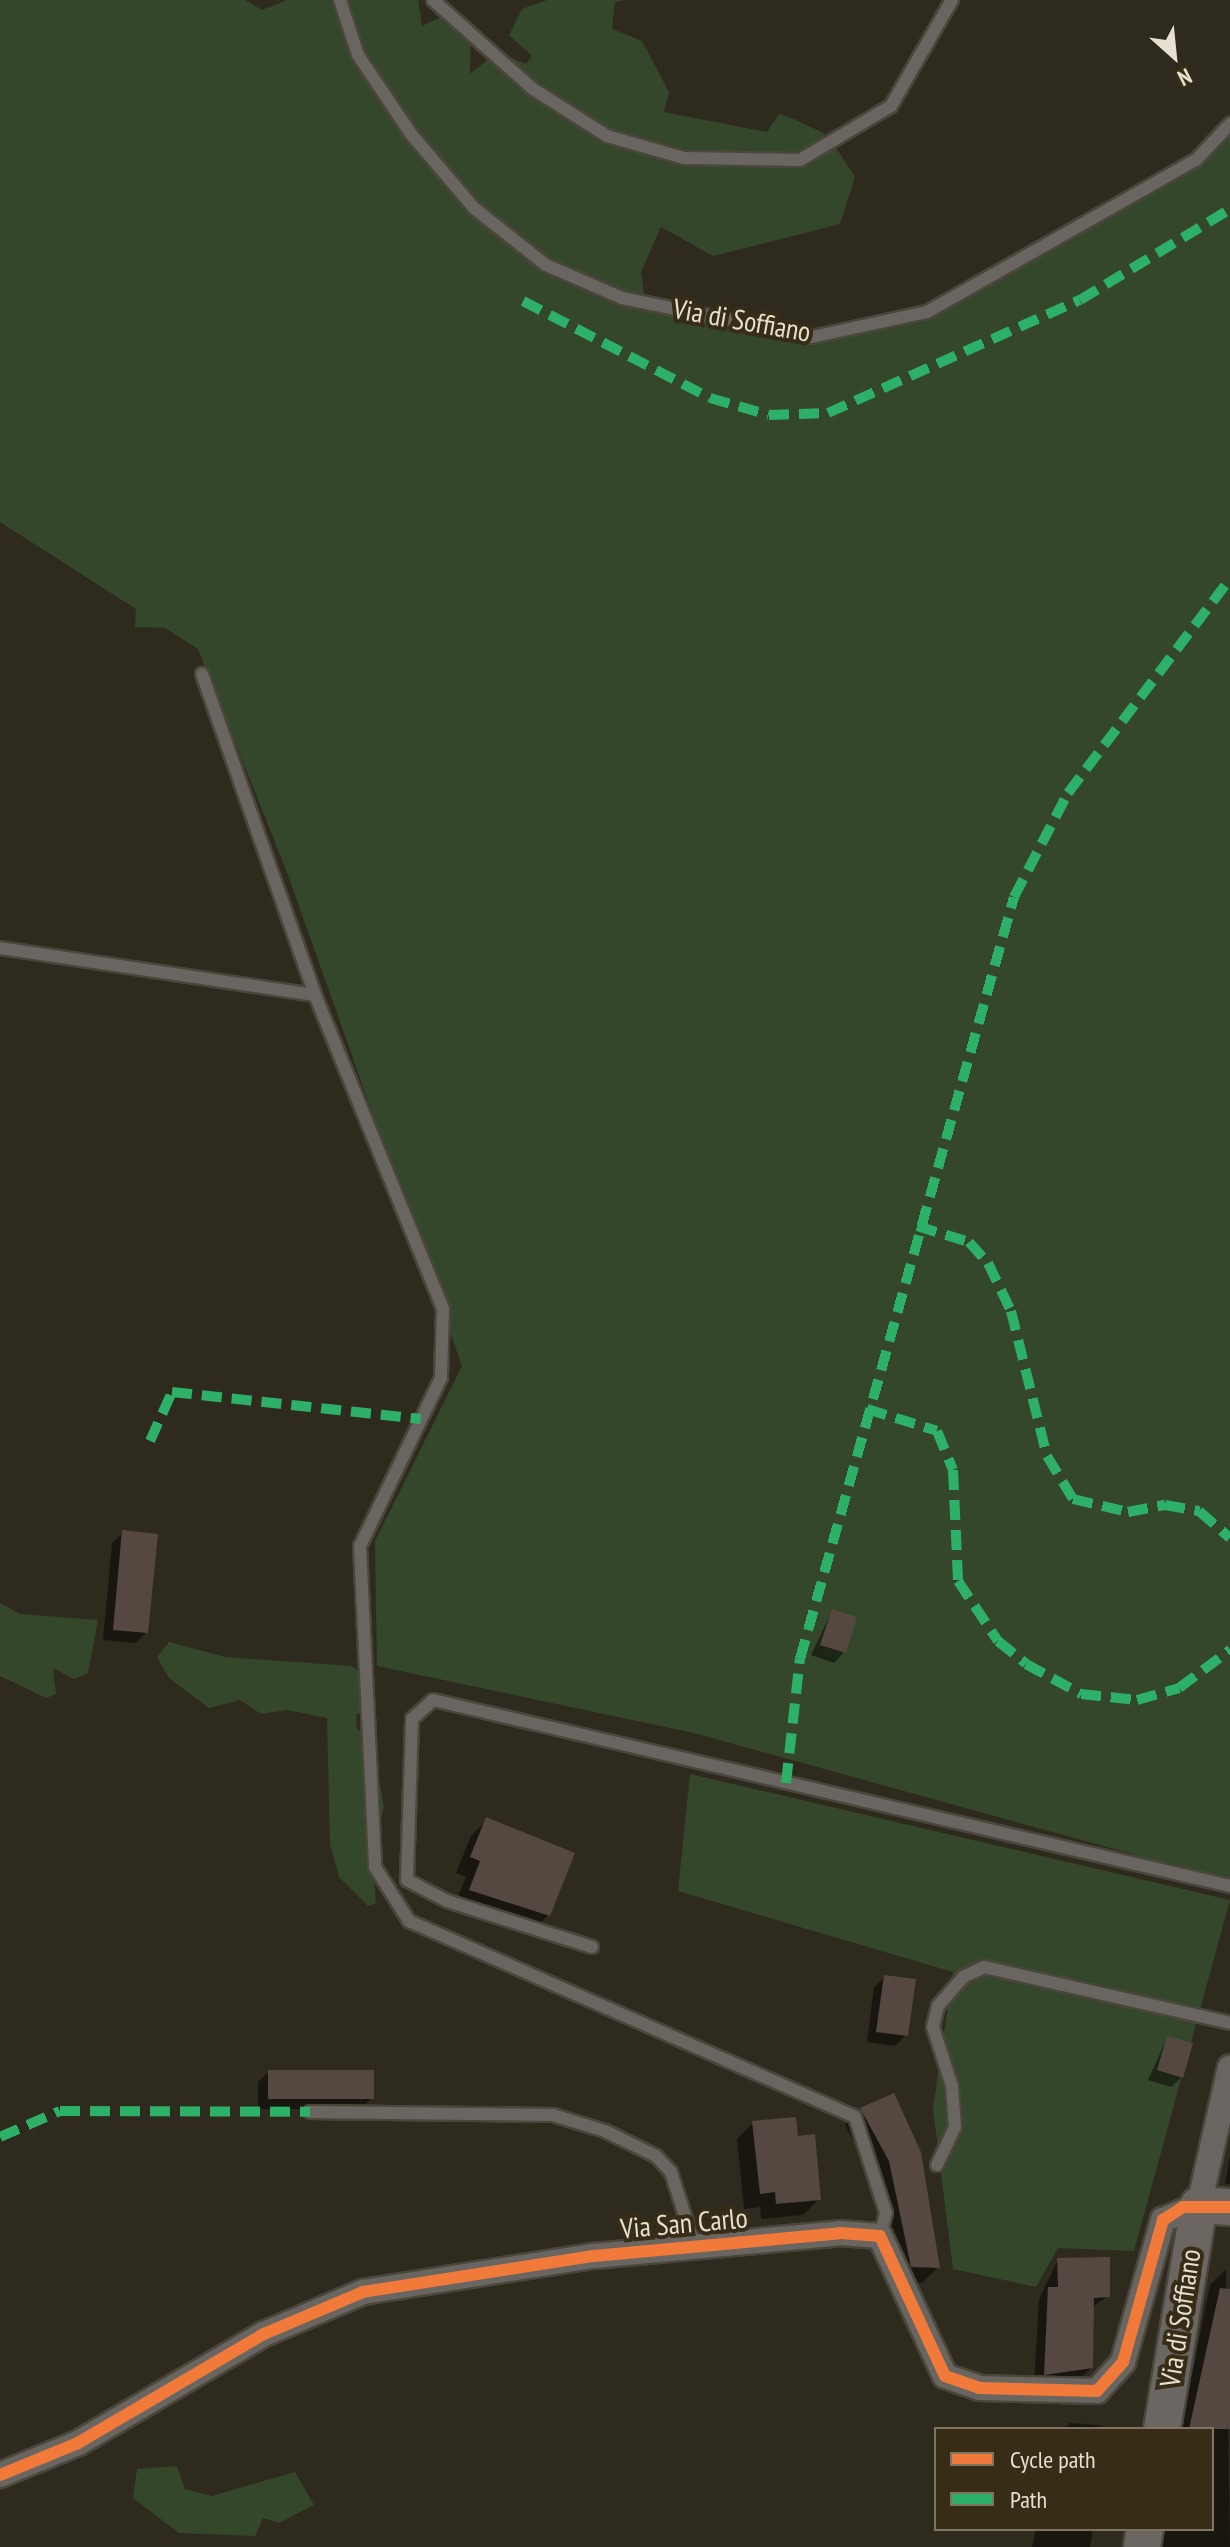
<!DOCTYPE html>
<html>
<head>
<meta charset="utf-8">
<style>
	body { margin:0 }
	#map { position:relative; width:1230px; height:2547px; overflow:hidden; background:#2f2a1e; font-family:"PT Sans Narrow",sans-serif }
	div>[style] { position:absolute }
	.green>* { inset:0; background:#35472a }
	.shadow>* { inset:0; background:#0007 }
	.building>* { inset:0; background:#544840 }
	.roads { filter:drop-shadow(2px 0 #4b463c) drop-shadow(-2px 0 #4b463c) drop-shadow(0 2px #4b463c) drop-shadow(0 -2px #4b463c) }
	.lane>* { height:12px; margin:-6px; padding:0 6px; transform-origin:6px; border-radius:6px; background:#696560 }
	.street>* { height:24px; margin:-12px; padding:0 12px; transform-origin:12px; border-radius:12px; background:#696560 }
	.secondary>* { height:36px; margin:-18px; padding:0 18px; transform-origin:18px; border-radius:18px; background:#6b6661 }
	.quiet>* { height:10px; margin-top:-5px; transform-origin:0; background:repeating-linear-gradient(90deg,#2db169 0 20px,transparent 0 30px) }
	.cycleway>* { height:12px; margin:-6px; padding:0 6px; transform-origin:6px; border-radius:6px; background:#f17a3a }
	span { translate:-50% -50%; white-space:nowrap; text-align:center; line-height:1.15; -webkit-text-stroke:8px #372d16; paint-order:stroke }
	.street-label { font-size:28px; color:#e6e0d2 }
	.legend { position:absolute; left:934px; top:2427px; width:280px; height:104px; box-sizing:border-box; background:#372d16; border:2px solid #7d7561; margin:0; padding:10px 14px; list-style:none; font-size:24px; color:#e6e0d2 }
	.legend li { display:flex; align-items:center; gap:16px; height:40px }
	.legend b { width:40px; border:2px solid #7d7561 }
	.north { position:absolute; left:1134px; top:16px; width:80px; height:80px; -webkit-text-stroke:6px #372d16; paint-order:stroke; rotate:153deg; font-size:22px; font-weight:700; line-height:32px; text-align:center; color:#e6e0d2 }
	.north::after { content:''; display:block; margin:auto; width:28px; height:36px; background:#e6e0d2; clip-path:polygon(50% 0,100% 100%,50% 72%,0 100%) }
</style>
</head>
<body>
<div id="map">
	<div class="green">
		<i style="clip-path:polygon(0 0,245px 0,262px 10px,287px 0,418px 0,422px 26px,456px 10px,471px 22px,470px 74px,497px 52px,526px 64px,532px 56px,509px 35px,522px 9px,547px 0,626px 0,615px 2px,612px 29px,642px 41px,669px 92px,664px 112px,767px 132px,779px 114px,794px 119px,825px 134px,813px 149px,836px 148px,855px 177px,840px 224px,713px 256px,661px 227px,641px 272px,645px 302px,812px 337px,927px 312px,1196px 160px,1230px 124px,1230px 1881px,694px 1733px,377px 1666px,375px 1541px,462px 1366px,288px 875px,198px 649px,165px 628px,135px 627px,136px 609px,0 522px)"></i>
		<i style="clip-path:polygon(0 1603px,20px 1614px,98px 1620px,88px 1673px,74px 1679px,53px 1668px,56px 1694px,46px 1698px,0 1676px)"></i>
		<i style="clip-path:polygon(169px 1642px,225px 1657px,351px 1666px,369px 1677px,370px 1711px,357px 1714px,356px 1726px,374px 1754px,384px 1807px,372px 1854px,376px 1903px,368px 1906px,339px 1877px,330px 1844px,327px 1718px,287px 1710px,261px 1714px,240px 1700px,209px 1708px,169px 1678px,157px 1657px)"></i>
		<i style="clip-path:polygon(690px 1774px,1230px 1900px,1134px 2251px,1058px 2248px,1036px 2287px,953px 2269px,933px 2109px,953px 1972px,678px 1891px)"></i>
		<i style="clip-path:polygon(177px 2466px,185px 2489px,212px 2496px,295px 2472px,314px 2505px,279px 2523px,263px 2518px,255px 2536px,179px 2533px,133px 2498px,137px 2469px)"></i>
	</div>
	<div class="shadow">
		<i style="clip-path:polygon(123px 1533px,146px 1632px,136px 1643px,103px 1640px,112px 1543px)"></i>
		<i style="clip-path:polygon(832px 1611px,844px 1652px,834px 1663px,811px 1655px)"></i>
		<i style="clip-path:polygon(487px 1820px,548px 1915px,532px 1931px,454px 1906px,466px 1877px,456px 1873px,471px 1836px)"></i>
		<i style="clip-path:polygon(885px 1977px,906px 2035px,895px 2046px,867px 2042px,874px 1987px)"></i>
		<i style="clip-path:polygon(1167px 2038px,1182px 2077px,1171px 2087px,1148px 2080px)"></i>
		<i style="clip-path:polygon(269px 2072px,372px 2098px,361px 2109px,258px 2109px,258px 2082px)"></i>
		<i style="clip-path:polygon(861px 2109px,919px 2153px,938px 2267px,922px 2283px,896px 2283px,873px 2177px,845px 2125px)"></i>
		<i style="clip-path:polygon(753px 2123px,796px 2138px,819px 2199px,803px 2215px,761px 2219px,760px 2207px,744px 2209px,737px 2139px)"></i>
		<i style="clip-path:polygon(1230px 2156px,1230px 2184px,1225px 2184px)"></i>
		<i style="clip-path:polygon(1058px 2260px,1108px 2296px,1092px 2307px,1091px 2368px,1081px 2378px,1034px 2384px,1039px 2299px)"></i>
		<i style="clip-path:polygon(1226px 2269px,1230px 2547px,1157px 2547px,1160px 2529px,1212px 2529px,1212px 2429px,1181px 2429px,1210px 2285px)"></i>
		<i style="clip-path:polygon(1070px 2423px,1107px 2426px,1064px 2429px)"></i>
		<i style="clip-path:polygon(1036px 2529px,1093px 2529px,1090px 2547px,1032px 2547px)"></i>
	</div>
	<div class="building">
		<i style="clip-path:polygon(122px 1530px,158px 1534px,148px 1633px,113px 1630px)"></i>
		<i style="clip-path:polygon(832px 1609px,857px 1617px,846px 1653px,820px 1645px)"></i>
		<i style="clip-path:polygon(486px 1817px,575px 1853px,550px 1916px,469px 1890px,480px 1861px,470px 1857px)"></i>
		<i style="clip-path:polygon(884px 1975px,916px 1979px,908px 2036px,876px 2032px)"></i>
		<i style="clip-path:polygon(1167px 2036px,1193px 2043px,1183px 2078px,1157px 2070px)"></i>
		<i style="clip-path:polygon(268px 2070px,374px 2070px,374px 2099px,268px 2099px)"></i>
		<i style="clip-path:polygon(894px 2093px,921px 2152px,940px 2268px,911px 2267px,889px 2161px,860px 2108px)"></i>
		<i style="clip-path:polygon(796px 2117px,798px 2136px,815px 2134px,821px 2200px,776px 2204px,775px 2192px,760px 2194px,752px 2121px)"></i>
		<i style="clip-path:polygon(1110px 2257px,1110px 2297px,1094px 2298px,1093px 2368px,1044px 2375px,1048px 2287px,1058px 2287px,1057px 2258px)"></i>
		<i style="clip-path:polygon(1220px 2288px,1230px 2289px,1230px 2429px,1189px 2429px)"></i>
	</div>
	<div class="roads">
		<div class="lane">
			<i style="left:340px;top:0;width:58px;rotate:71.9deg"></i>
			<i style="left:358px;top:55px;width:95px;rotate:56.1deg"></i>
			<i style="left:411px;top:134px;width:97px;rotate:49.6deg"></i>
			<i style="left:474px;top:208px;width:92px;rotate:38.4deg"></i>
			<i style="left:546px;top:265px;width:83px;rotate:23.5deg"></i>
			<i style="left:622px;top:298px;width:194px;rotate:11.6deg"></i>
			<i style="left:812px;top:337px;width:118px;rotate:-12.3deg"></i>
			<i style="left:927px;top:312px;width:309px;rotate:-29.5deg"></i>
			<i style="left:1196px;top:160px;width:50px;rotate:-46.6deg"></i>
			<i style="left:433px;top:0;width:134px;rotate:41.7deg"></i>
			<i style="left:533px;top:89px;width:88px;rotate:32.4deg"></i>
			<i style="left:607px;top:136px;width:80px;rotate:15.9deg"></i>
			<i style="left:684px;top:158px;width:116px;rotate:1deg"></i>
			<i style="left:800px;top:160px;width:106px;rotate:-30.7deg"></i>
			<i style="left:891px;top:106px;width:122px;rotate:-60.1deg"></i>
			<i style="left:202px;top:674px;width:340px;rotate:70.6deg"></i>
			<i style="left:315px;top:995px;width:339px;rotate:67.8deg"></i>
			<i style="left:443px;top:1309px;width:69px;rotate:91.7deg"></i>
			<i style="left:441px;top:1378px;width:187px;rotate:115.7deg"></i>
			<i style="left:360px;top:1546px;width:321px;rotate:87.3deg"></i>
			<i style="left:375px;top:1867px;width:64px;rotate:57.8deg"></i>
			<i style="left:409px;top:1921px;width:487px;rotate:23.7deg"></i>
			<i style="left:855px;top:2117px;width:101px;rotate:72.1deg"></i>
			<i style="left:886px;top:2213px;width:24px;rotate:105deg"></i>
			<i style="left:0;top:948px;width:318px;rotate:8.5deg"></i>
			<i style="left:592px;top:1947px;width:152px;rotate:-162.4deg"></i>
			<i style="left:447px;top:1901px;width:45px;rotate:-152.3deg"></i>
			<i style="left:407px;top:1880px;width:161px;rotate:-88.2deg"></i>
			<i style="left:412px;top:1719px;width:28px;rotate:-42deg"></i>
			<i style="left:433px;top:1700px;width:818px;rotate:13.14deg"></i>
			<i style="left:310px;top:2112px;width:243px;rotate:0.7deg"></i>
			<i style="left:553px;top:2115px;width:54px;rotate:17.1deg"></i>
			<i style="left:605px;top:2131px;width:57px;rotate:26.1deg"></i>
			<i style="left:656px;top:2156px;width:22px;rotate:47deg"></i>
			<i style="left:671px;top:2172px;width:79px;rotate:72.3deg"></i>
			<i style="left:937px;top:2165px;width:42px;rotate:-64.7deg"></i>
			<i style="left:955px;top:2127px;width:41px;rotate:-94.2deg"></i>
			<i style="left:952px;top:2086px;width:62px;rotate:-107.9deg"></i>
			<i style="left:933px;top:2027px;width:22px;rotate:-77deg"></i>
			<i style="left:938px;top:2006px;width:38px;rotate:-49deg"></i>
			<i style="left:963px;top:1977px;width:23px;rotate:-25deg"></i>
			<i style="left:984px;top:1967px;width:252px;rotate:12.8deg"></i>
		</div>
		<div class="street">
			<i style="left:0;top:2475px;width:84px;rotate:-22.3deg"></i>
			<i style="left:78px;top:2443px;width:216px;rotate:-30.4deg"></i>
			<i style="left:264px;top:2334px;width:108px;rotate:-23deg"></i>
			<i style="left:363px;top:2292px;width:234px;rotate:-8.9deg"></i>
			<i style="left:594px;top:2256px;width:247px;rotate:-5.3deg"></i>
			<i style="left:840px;top:2233px;width:40px;rotate:4.3deg"></i>
			<i style="left:880px;top:2236px;width:154px;rotate:65.1deg"></i>
			<i style="left:945px;top:2376px;width:36px;rotate:19deg"></i>
			<i style="left:979px;top:2388px;width:118px;rotate:1.5deg"></i>
			<i style="left:1097px;top:2391px;width:39px;rotate:-48deg"></i>
			<i style="left:1123px;top:2362px;width:148px;rotate:-74.3deg"></i>
			<i style="left:1163px;top:2220px;width:39px;rotate:-23deg"></i>
			<i style="left:1199px;top:2205px;width:141px;rotate:-77.3deg"></i>
		</div>
		<div class="secondary">
			<i style="left:1162px;top:2429px;width:227px;rotate:-80.6deg"></i>
			<i style="left:1199px;top:2205px;width:31px;rotate:4deg"></i>
			<i style="left:1142px;top:2547px;width:18px;rotate:-81deg"></i>
		</div>
	</div>
	<div class="quiet">
		<i style="left:523px;top:301px;width:211px;rotate:27.4deg"></i>
		<i style="left:710px;top:398px;width:61px;rotate:16.1deg"></i>
		<i style="left:769px;top:415px;width:59px;rotate:-1.9deg"></i>
		<i style="left:828px;top:413px;width:276px;rotate:-24.2deg"></i>
		<i style="left:1080px;top:300px;width:175px;rotate:-31.2deg"></i>
		<i style="left:917px;top:1226px;width:54px;rotate:17.1deg"></i>
		<i style="left:969px;top:1242px;width:28px;rotate:48deg"></i>
		<i style="left:988px;top:1263px;width:53px;rotate:64.4deg"></i>
		<i style="left:1011px;top:1311px;width:149px;rotate:76.1deg"></i>
		<i style="left:1047px;top:1456px;width:50px;rotate:58.8deg"></i>
		<i style="left:1073px;top:1499px;width:57px;rotate:13.3deg"></i>
		<i style="left:1128px;top:1512px;width:38px;rotate:-11deg"></i>
		<i style="left:1165px;top:1505px;width:35px;rotate:10deg"></i>
		<i style="left:1199px;top:1511px;width:41px;rotate:41.1deg"></i>
		<i style="left:867px;top:1409px;width:73px;rotate:17.4deg"></i>
		<i style="left:937px;top:1431px;width:42px;rotate:67.7deg"></i>
		<i style="left:953px;top:1470px;width:111px;rotate:87.4deg"></i>
		<i style="left:958px;top:1581px;width:72px;rotate:56.3deg"></i>
		<i style="left:998px;top:1641px;width:36px;rotate:39deg"></i>
		<i style="left:1026px;top:1664px;width:63px;rotate:28.6deg"></i>
		<i style="left:1081px;top:1694px;width:56px;rotate:6.1deg"></i>
		<i style="left:1137px;top:1700px;width:44px;rotate:-15.9deg"></i>
		<i style="left:1179px;top:1688px;width:64px;rotate:-36.7deg"></i>
		<i style="left:150px;top:1441px;width:54px;rotate:-65.8deg"></i>
		<i style="left:172px;top:1392px;width:250px;rotate:6.2deg"></i>
		<i style="left:786px;top:1783px;width:125px;rotate:-83.6deg"></i>
		<i style="left:800px;top:1659px;width:791px;rotate:-74.31deg"></i>
		<i style="left:1014px;top:897px;width:117px;rotate:-62.6deg"></i>
		<i style="left:1068px;top:793px;width:268px;rotate:-52.9deg"></i>
		<i style="left:0;top:2137px;width:65px;rotate:-23.4deg"></i>
		<i style="left:60px;top:2111px;width:250px;rotate:0.2deg"></i>
	</div>
	<div class="cycleway">
		<i style="left:0;top:2475px;width:84px;rotate:-22.3deg"></i>
		<i style="left:78px;top:2443px;width:216px;rotate:-30.4deg"></i>
		<i style="left:264px;top:2334px;width:108px;rotate:-23deg"></i>
		<i style="left:363px;top:2292px;width:234px;rotate:-8.9deg"></i>
		<i style="left:594px;top:2256px;width:247px;rotate:-5.3deg"></i>
		<i style="left:840px;top:2233px;width:40px;rotate:4.3deg"></i>
		<i style="left:880px;top:2236px;width:154px;rotate:65.1deg"></i>
		<i style="left:945px;top:2376px;width:36px;rotate:19deg"></i>
		<i style="left:979px;top:2388px;width:118px;rotate:1.5deg"></i>
		<i style="left:1097px;top:2391px;width:39px;rotate:-48deg"></i>
		<i style="left:1123px;top:2362px;width:148px;rotate:-74.3deg"></i>
		<i style="left:1163px;top:2220px;width:24px;rotate:-33deg"></i>
		<i style="left:1183px;top:2207px;width:47px"></i>
	</div>
	<div class="street-label">
		<span style="left:742px;top:320px;rotate:10deg">Via di Soffiano</span>
		<span style="left:684px;top:2223px;rotate:-5deg">Via San Carlo</span>
		<span style="left:1180px;top:2318px;rotate:-81deg">Via di Soffiano</span>
	</div>
	<ul class="legend">
	<li><b style="height:10px;background:#f17a3a"></b>Cycle path</li>
	<li><b style="height:10px;background:#2db169"></b>Path</li>
	</ul>
	<div class="north">N</div>
</div>
</body>
</html>
